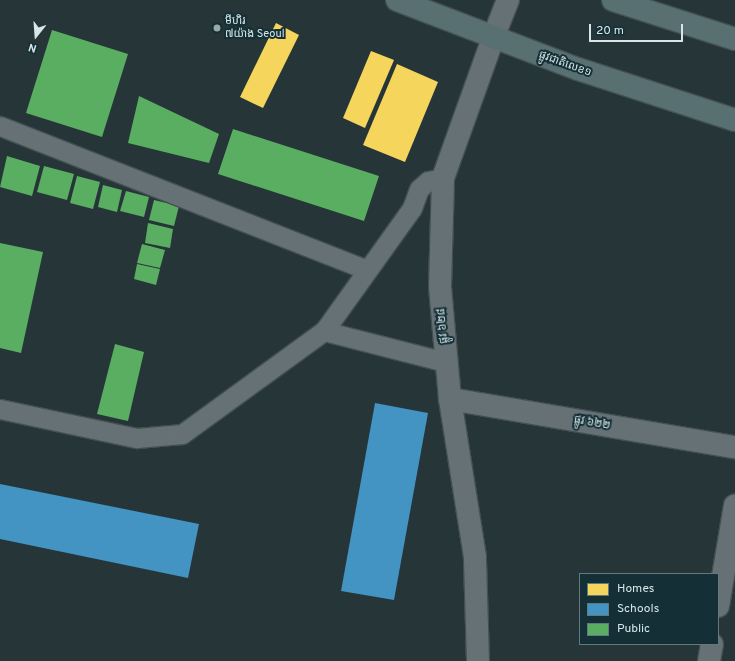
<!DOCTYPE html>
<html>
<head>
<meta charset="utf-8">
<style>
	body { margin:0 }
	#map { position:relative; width:735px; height:661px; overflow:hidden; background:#263538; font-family:Overpass,"Noto Sans Khmer",sans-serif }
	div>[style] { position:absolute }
	.homes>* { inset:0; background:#f6d55c }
	.schools>* { inset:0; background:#4393c3 }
	.public>* { inset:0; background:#5aae61 }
	.roads { filter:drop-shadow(1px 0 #435053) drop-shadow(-1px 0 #435053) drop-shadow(0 1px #435053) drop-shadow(0 -1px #435053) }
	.service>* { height:19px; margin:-9.5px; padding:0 9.5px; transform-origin:9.5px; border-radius:9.5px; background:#657174 }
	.minor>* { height:22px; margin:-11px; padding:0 11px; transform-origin:11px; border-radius:11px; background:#657174 }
	.tertiary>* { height:22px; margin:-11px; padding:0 11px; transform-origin:11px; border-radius:11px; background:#657174 }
	.trunk>* { height:22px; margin:-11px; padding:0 11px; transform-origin:11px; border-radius:11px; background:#587071 }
	.dots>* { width:11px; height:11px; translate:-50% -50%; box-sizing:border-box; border:2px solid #143036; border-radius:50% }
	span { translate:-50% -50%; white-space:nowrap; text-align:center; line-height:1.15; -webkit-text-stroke:4px #143036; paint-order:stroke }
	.poi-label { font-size:11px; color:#d6e6e9 }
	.left { translate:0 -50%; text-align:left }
	.street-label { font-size:11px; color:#d6e6e9 }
	.legend { position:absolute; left:579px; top:573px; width:140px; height:72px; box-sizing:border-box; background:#143036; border:1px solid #62797e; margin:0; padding:5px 7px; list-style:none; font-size:12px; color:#d6e6e9 }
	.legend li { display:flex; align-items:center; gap:8px; height:20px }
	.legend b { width:20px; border:1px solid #62797e }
	.north { position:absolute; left:16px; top:16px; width:40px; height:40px; -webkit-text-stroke:3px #143036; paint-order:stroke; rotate:197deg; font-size:11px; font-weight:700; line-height:16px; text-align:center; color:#d6e6e9 }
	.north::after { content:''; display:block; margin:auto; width:14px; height:18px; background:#d6e6e9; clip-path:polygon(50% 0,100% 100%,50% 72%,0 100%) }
	.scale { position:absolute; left:589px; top:24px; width:94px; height:18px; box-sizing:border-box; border:2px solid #d6e6e9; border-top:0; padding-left:5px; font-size:12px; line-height:14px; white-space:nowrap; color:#d6e6e9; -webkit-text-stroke:3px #143036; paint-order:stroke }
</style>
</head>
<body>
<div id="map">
	<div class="homes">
		<i style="clip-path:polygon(276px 23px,299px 35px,263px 108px,240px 97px)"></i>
		<i style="clip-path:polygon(371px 51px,394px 60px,365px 128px,343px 118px)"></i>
		<i style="clip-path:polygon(397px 64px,438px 82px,405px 162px,363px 145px)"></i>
	</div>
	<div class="schools">
		<i style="clip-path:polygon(375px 403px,428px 413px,394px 600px,341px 591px)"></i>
		<i style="clip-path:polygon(0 484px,199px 524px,188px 578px,0 539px)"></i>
	</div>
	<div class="public">
		<i style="clip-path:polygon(52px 30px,128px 54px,102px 137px,26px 113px)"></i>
		<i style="clip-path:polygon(139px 96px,219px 134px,209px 163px,128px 143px)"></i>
		<i style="clip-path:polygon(233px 129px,379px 176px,364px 221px,218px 174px)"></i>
		<i style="clip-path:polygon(7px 156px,40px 166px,32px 196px,0 187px)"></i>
		<i style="clip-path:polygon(44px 166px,74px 174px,67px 200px,37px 192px)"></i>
		<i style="clip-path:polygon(77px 176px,100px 182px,93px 209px,70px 203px)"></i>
		<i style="clip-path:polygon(103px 185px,122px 190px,117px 212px,98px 207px)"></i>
		<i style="clip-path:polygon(126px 191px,149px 197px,144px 217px,120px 211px)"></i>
		<i style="clip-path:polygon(154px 200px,179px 206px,174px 226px,149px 220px)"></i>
		<i style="clip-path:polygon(148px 223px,173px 229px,170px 248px,145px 243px)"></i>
		<i style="clip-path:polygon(0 243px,43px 252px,21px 353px,0 348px)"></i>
		<i style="clip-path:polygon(142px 244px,165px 250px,160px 268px,137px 263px)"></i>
		<i style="clip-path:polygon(137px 264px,160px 269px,156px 285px,134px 279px)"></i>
		<i style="clip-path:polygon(115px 344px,144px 352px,128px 421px,97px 414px)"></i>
	</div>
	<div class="roads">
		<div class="service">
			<i style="left:0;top:126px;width:394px;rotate:21.4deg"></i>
			<i style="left:324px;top:331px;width:126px;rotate:14.3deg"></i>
			<i style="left:0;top:409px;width:140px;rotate:12deg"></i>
			<i style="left:137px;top:438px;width:45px;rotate:-5.1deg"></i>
			<i style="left:182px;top:434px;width:175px;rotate:-36deg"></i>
			<i style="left:324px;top:331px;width:151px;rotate:-54.4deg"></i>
			<i style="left:412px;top:208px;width:20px;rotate:-70deg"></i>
			<i style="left:419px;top:189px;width:12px;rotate:-42deg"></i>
			<i style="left:428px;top:181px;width:15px;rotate:-11deg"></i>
		</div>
		<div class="minor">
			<i style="left:450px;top:399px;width:289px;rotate:9.6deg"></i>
			<i style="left:718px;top:606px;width:102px;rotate:-80.4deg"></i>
			<i style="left:478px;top:661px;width:104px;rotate:-91.7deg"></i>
			<i style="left:475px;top:557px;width:160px;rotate:-99deg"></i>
			<i style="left:450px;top:399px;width:112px;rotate:-95.1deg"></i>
			<i style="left:440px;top:287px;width:109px;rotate:-88.4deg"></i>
			<i style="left:443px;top:178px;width:149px;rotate:-70.3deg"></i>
			<i style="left:709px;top:661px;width:17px;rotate:-80deg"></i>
		</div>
		<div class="tertiary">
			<i style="left:493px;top:38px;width:41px;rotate:-68.5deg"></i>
		</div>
		<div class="trunk">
			<i style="left:397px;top:0;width:194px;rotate:20.9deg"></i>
			<i style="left:578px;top:69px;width:165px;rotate:18deg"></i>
			<i style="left:613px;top:0;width:128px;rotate:17.7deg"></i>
		</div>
	</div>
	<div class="dots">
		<i style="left:217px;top:28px;background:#98a8ab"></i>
	</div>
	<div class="poi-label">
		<span class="left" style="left:225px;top:28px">មីហិរ<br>៧យ៉ាង Seoul</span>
	</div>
	<div class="street-label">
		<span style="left:565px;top:64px;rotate:20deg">ផ្លូវជាតិលេខ១</span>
		<span style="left:443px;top:326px;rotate:-95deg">ផ្លូវ ៦២៨</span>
		<span style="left:592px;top:423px;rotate:10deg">ផ្លូវ ៦២២</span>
	</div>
	<ul class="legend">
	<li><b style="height:11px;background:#f6d55c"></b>Homes</li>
	<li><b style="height:11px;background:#4393c3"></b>Schools</li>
	<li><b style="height:11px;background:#5aae61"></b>Public</li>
	</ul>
	<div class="north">N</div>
	<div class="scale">20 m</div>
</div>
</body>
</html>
